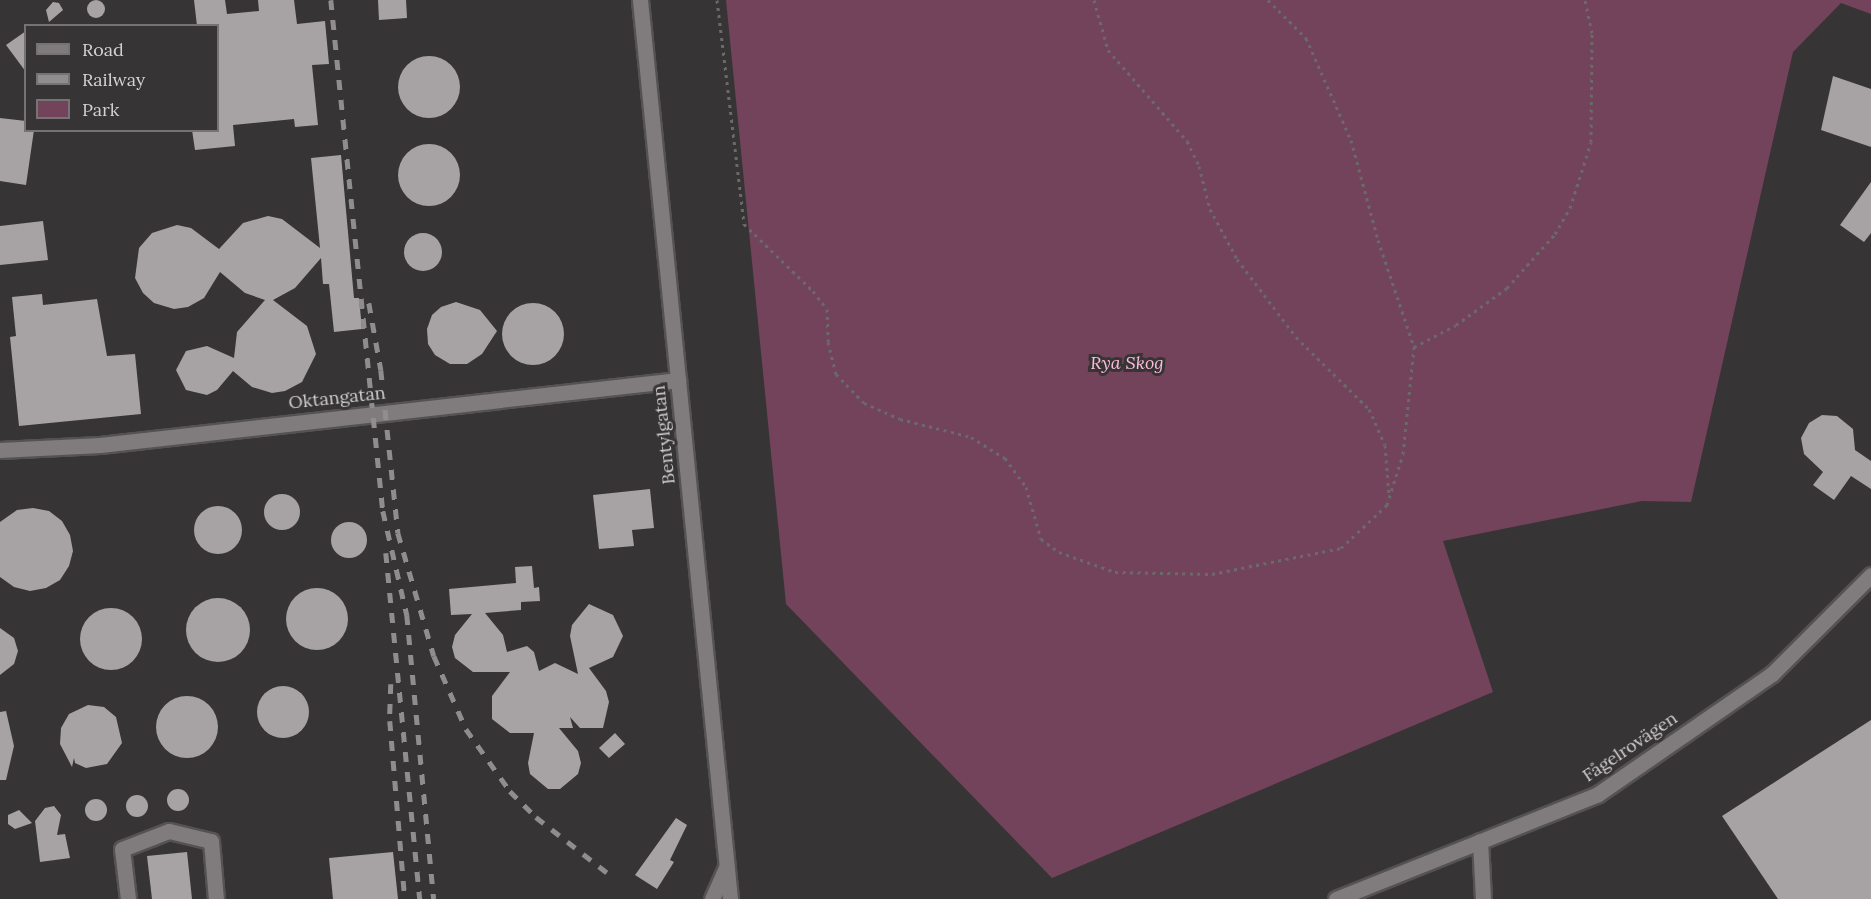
<!DOCTYPE html>
<html>
<head>
<meta charset="utf-8">
<style>
	body { margin:0 }
	#map { position:relative; width:1871px; height:899px; overflow:hidden; background:#373435; font-family:Lora,serif }
	div>[style] { position:absolute }
	.green>* { inset:0; background:#72435b }
	.building>* { inset:0; background:#a7a3a5 }
	.round { border-radius:50% }
	.path>* { height:3px; margin-top:-1.5px; transform-origin:0; background:repeating-linear-gradient(90deg,#6b696a 0 3px,transparent 0 7.5px) }
	.roads { filter:drop-shadow(2px 0 #555253) drop-shadow(-2px 0 #555253) drop-shadow(0 2px #555253) drop-shadow(0 -2px #555253) }
	.minor>* { height:15px; margin:-7.5px; padding:0 7.5px; transform-origin:7.5px; border-radius:7.5px; background:#807c7e }
	.rail>* { height:4.5px; margin-top:-2.25px; transform-origin:0; background:repeating-linear-gradient(90deg,#908d8e 0 10px,transparent 0 20px) }
	span { translate:-50% -50%; white-space:nowrap; text-align:center; line-height:1.15; -webkit-text-stroke:6px #373435; paint-order:stroke }
	.park-label { font-size:18px; color:#fcbedb; font-style:italic }
	.street-label { font-size:18px; color:#d3d1d2 }
	.legend { position:absolute; left:24px; top:24px; width:195px; height:108px; box-sizing:border-box; background:#373435; border:2px solid #757374; margin:0; padding:8px 10px; list-style:none; font-size:18px; color:#d3d1d2 }
	.legend li { display:flex; align-items:center; gap:12px; height:30px }
	.legend b { width:30px; border:2px solid #757374 }
</style>
</head>
<body>
<div id="map">
	<div class="green">
		<i style="clip-path:polygon(726px 0,1871px 0,1871px 14px,1841px 3px,1793px 52px,1691px 502px,1642px 501px,1443px 541px,1493px 692px,1052px 878px,786px 604px)"></i>
	</div>
	<div class="building">
		<i class="round" style="left:87px;top:0;width:18px;height:18px"></i>
		<i style="clip-path:polygon(194px 0,225px 0,227px 14px,259px 11px,258px 0,294px 0,297px 24px,325px 21px,329px 64px,312px 65px,318px 125px,295px 127px,294px 119px,233px 125px,235px 146px,195px 150px,192px 130px,218px 130px,218px 26px,197px 26px)"></i>
		<i style="clip-path:polygon(378px 0,406px 0,407px 18px,379px 20px)"></i>
		<i style="clip-path:polygon(53px 2px,59px 3px,63px 10px,49px 22px,46px 10px)"></i>
		<i style="clip-path:polygon(26px 31px,26px 72px,6px 45px)"></i>
		<i class="round" style="left:398px;top:56px;width:62px;height:62px"></i>
		<i style="clip-path:polygon(1833px 76px,1871px 89px,1871px 147px,1821px 130px)"></i>
		<i style="clip-path:polygon(0 118px,26px 121px,26px 130px,34px 130px,26px 185px,0 181px)"></i>
		<i class="round" style="left:398px;top:144px;width:62px;height:62px"></i>
		<i style="clip-path:polygon(341px 155px,354px 298px,359px 298px,362px 329px,334px 332px,329px 284px,323px 284px,321px 258px,295px 288px,273px 300px,307px 326px,316px 354px,302px 382px,285px 391px,272px 393px,252px 387px,233px 371px,217px 390px,207px 395px,186px 390px,176px 370px,186px 351px,207px 346px,234px 358px,237px 332px,265px 300px,245px 293px,220px 272px,204px 298px,188px 307px,174px 309px,154px 303px,143px 293px,135px 278px,139px 248px,152px 233px,177px 225px,191px 228px,219px 249px,243px 223px,268px 216px,282px 219px,320px 248px,311px 158px)"></i>
		<i style="clip-path:polygon(1871px 182px,1871px 233px,1864px 242px,1840px 225px)"></i>
		<i style="clip-path:polygon(43px 221px,48px 260px,0 265px,0 226px)"></i>
		<i class="round" style="left:404px;top:233px;width:38px;height:38px"></i>
		<i style="clip-path:polygon(42px 294px,43px 305px,97px 299px,107px 356px,135px 354px,141px 414px,19px 426px,10px 337px,16px 336px,12px 297px)"></i>
		<i style="clip-path:polygon(456px 302px,480px 310px,497px 331px,482px 354px,467px 364px,450px 364px,435px 355px,428px 344px,427px 329px,432px 315px,441px 307px)"></i>
		<i class="round" style="left:502px;top:303px;width:62px;height:62px"></i>
		<i style="clip-path:polygon(1822px 415px,1837px 416px,1853px 429px,1855px 450px,1871px 461px,1871px 489px,1851px 476px,1834px 500px,1813px 485px,1823px 472px,1804px 454px,1801px 438px,1809px 423px)"></i>
		<i style="clip-path:polygon(650px 489px,654px 528px,632px 530px,634px 546px,599px 549px,593px 495px)"></i>
		<i class="round" style="left:264px;top:494px;width:36px;height:36px"></i>
		<i class="round" style="left:194px;top:506px;width:48px;height:48px"></i>
		<i style="clip-path:polygon(33px 508px,49px 511px,62px 521px,70px 535px,73px 551px,69px 566px,60px 580px,46px 588px,30px 591px,14px 587px,0 577px,0 522px,17px 510px)"></i>
		<i class="round" style="left:331px;top:522px;width:36px;height:36px"></i>
		<i style="clip-path:polygon(532px 566px,534px 588px,539px 587px,540px 601px,521px 602px,521px 610px,485px 613px,503px 635px,507px 652px,527px 646px,534px 652px,539px 671px,555px 663px,578px 674px,570px 636px,572px 625px,589px 604px,613px 615px,623px 636px,613px 657px,589px 668px,606px 691px,609px 702px,603px 728px,580px 728px,570px 717px,573px 728px,559px 728px,578px 751px,581px 763px,578px 774px,560px 789px,548px 789px,530px 774px,528px 763px,534px 733px,510px 733px,492px 719px,492px 696px,510px 672px,473px 672px,455px 658px,452px 647px,455px 635px,472px 614px,451px 615px,449px 589px,516px 583px,515px 567px)"></i>
		<i class="round" style="left:286px;top:588px;width:62px;height:62px"></i>
		<i class="round" style="left:186px;top:598px;width:64px;height:64px"></i>
		<i class="round" style="left:80px;top:608px;width:62px;height:62px"></i>
		<i style="clip-path:polygon(0 628px,14px 638px,18px 651px,14px 664px,0 675px)"></i>
		<i class="round" style="left:257px;top:686px;width:52px;height:52px"></i>
		<i class="round" style="left:156px;top:696px;width:62px;height:62px"></i>
		<i style="clip-path:polygon(88px 705px,104px 707px,116px 717px,122px 743px,107px 764px,86px 768px,75px 763px,74px 758px,72px 767px,60px 744px,61px 728px,69px 714px)"></i>
		<i style="clip-path:polygon(6px 711px,14px 746px,6px 780px,0 780px,0 712px)"></i>
		<i style="clip-path:polygon(1871px 720px,1871px 899px,1778px 899px,1722px 816px)"></i>
		<i style="clip-path:polygon(615px 733px,625px 744px,609px 758px,599px 748px)"></i>
		<i class="round" style="left:167px;top:789px;width:22px;height:22px"></i>
		<i class="round" style="left:126px;top:795px;width:22px;height:22px"></i>
		<i class="round" style="left:85px;top:799px;width:22px;height:22px"></i>
		<i style="clip-path:polygon(54px 806px,61px 815px,57px 835px,65px 834px,70px 858px,40px 862px,35px 821px,45px 808px)"></i>
		<i style="clip-path:polygon(19px 810px,32px 823px,15px 829px,8px 824px,8px 815px)"></i>
		<i style="clip-path:polygon(676px 818px,687px 825px,670px 860px,674px 862px,657px 889px,635px 875px)"></i>
		<i style="clip-path:polygon(187px 852px,192px 899px,152px 899px,147px 856px)"></i>
		<i style="clip-path:polygon(393px 852px,398px 899px,333px 899px,329px 858px)"></i>
	</div>
	<div class="path">
		<i style="left:717px;top:0;width:226px;rotate:83.1deg"></i>
		<i style="left:744px;top:224px;width:96px;rotate:44.2deg"></i>
		<i style="left:813px;top:291px;width:23px;rotate:52deg"></i>
		<i style="left:827px;top:309px;width:33px;rotate:88deg"></i>
		<i style="left:828px;top:342px;width:33px;rotate:76deg"></i>
		<i style="left:836px;top:374px;width:40px;rotate:46deg"></i>
		<i style="left:864px;top:403px;width:39px;rotate:24deg"></i>
		<i style="left:900px;top:419px;width:73px;rotate:14.2deg"></i>
		<i style="left:971px;top:437px;width:40px;rotate:32deg"></i>
		<i style="left:1005px;top:458px;width:36px;rotate:54deg"></i>
		<i style="left:1026px;top:487px;width:54px;rotate:73.9deg"></i>
		<i style="left:1041px;top:539px;width:22px;rotate:36deg"></i>
		<i style="left:1059px;top:552px;width:59px;rotate:19.7deg"></i>
		<i style="left:1115px;top:572px;width:97px;rotate:1.2deg"></i>
		<i style="left:1212px;top:574px;width:132px;rotate:-11.4deg"></i>
		<i style="left:1341px;top:548px;width:63px;rotate:-43.1deg"></i>
		<i style="left:1387px;top:505px;width:53px;rotate:-72.6deg"></i>
		<i style="left:1403px;top:454px;width:108px;rotate:-84.1deg"></i>
		<i style="left:1414px;top:347px;width:47px;rotate:-27.6deg"></i>
		<i style="left:1456px;top:325px;width:63px;rotate:-36deg"></i>
		<i style="left:1507px;top:288px;width:72px;rotate:-48.4deg"></i>
		<i style="left:1555px;top:234px;width:30px;rotate:-60deg"></i>
		<i style="left:1570px;top:208px;width:69px;rotate:-72.3deg"></i>
		<i style="left:1591px;top:142px;width:109px;rotate:-89.5deg"></i>
		<i style="left:1592px;top:33px;width:34px;rotate:-102deg"></i>
		<i style="left:1094px;top:0;width:52px;rotate:74.4deg"></i>
		<i style="left:1108px;top:50px;width:121px;rotate:49deg"></i>
		<i style="left:1187px;top:141px;width:28px;rotate:64deg"></i>
		<i style="left:1199px;top:166px;width:44px;rotate:75.7deg"></i>
		<i style="left:1210px;top:209px;width:57px;rotate:61.6deg"></i>
		<i style="left:1237px;top:259px;width:98px;rotate:52.9deg"></i>
		<i style="left:1296px;top:337px;width:103px;rotate:44.6deg"></i>
		<i style="left:1369px;top:409px;width:39px;rotate:66deg"></i>
		<i style="left:1385px;top:445px;width:51px;rotate:85.5deg"></i>
		<i style="left:1268px;top:0;width:54px;rotate:45deg"></i>
		<i style="left:1306px;top:38px;width:111px;rotate:66.2deg"></i>
		<i style="left:1351px;top:140px;width:104px;rotate:74.9deg"></i>
		<i style="left:1378px;top:240px;width:113px;rotate:71.4deg"></i>
	</div>
	<div class="roads">
		<div class="minor">
			<i style="left:640px;top:0;width:903px;rotate:84.28deg"></i>
			<i style="left:0;top:450px;width:100px;rotate:-2.9deg"></i>
			<i style="left:100px;top:445px;width:582px;rotate:-6.42deg"></i>
			<i style="left:1480px;top:841px;width:58px;rotate:87deg"></i>
			<i style="left:128px;top:899px;width:50px;rotate:-96.8deg"></i>
			<i style="left:122px;top:849px;width:50px;rotate:-21deg"></i>
			<i style="left:169px;top:831px;width:43px;rotate:13.4deg"></i>
			<i style="left:211px;top:841px;width:58px;rotate:85.1deg"></i>
			<i style="left:712px;top:899px;width:35px;rotate:-66deg"></i>
			<i style="left:1336px;top:899px;width:282px;rotate:-21.8deg"></i>
			<i style="left:1598px;top:794px;width:211px;rotate:-34.6deg"></i>
			<i style="left:1772px;top:674px;width:140px;rotate:-45deg"></i>
		</div>
	</div>
	<div class="rail">
		<i style="left:331px;top:0;width:514px;rotate:84.19deg"></i>
		<i style="left:383px;top:511px;width:107px;rotate:77deg"></i>
		<i style="left:407px;top:615px;width:285px;rotate:84.6deg"></i>
		<i style="left:369px;top:303px;width:68px;rotate:79.8deg"></i>
		<i style="left:381px;top:370px;width:164px;rotate:84deg"></i>
		<i style="left:398px;top:533px;width:128px;rotate:73.7deg"></i>
		<i style="left:434px;top:656px;width:80px;rotate:66.3deg"></i>
		<i style="left:466px;top:729px;width:76px;rotate:54.6deg"></i>
		<i style="left:510px;top:791px;width:37px;rotate:45deg"></i>
		<i style="left:536px;top:817px;width:93px;rotate:38deg"></i>
		<i style="left:386px;top:553px;width:348px;rotate:84.4deg"></i>
		<i style="left:391px;top:684px;width:37px;rotate:92deg"></i>
		<i style="left:390px;top:721px;width:179px;rotate:85.2deg"></i>
	</div>
	<div class="park-label">
		<span style="left:1127px;top:363px">Rya Skog</span>
	</div>
	<div class="street-label">
		<span style="left:337px;top:398px;rotate:-6deg">Oktangatan</span>
		<span style="left:664px;top:435px;rotate:-96deg">Bentylgatan</span>
		<span style="left:1630px;top:747px;rotate:-34deg">Fågelrovägen</span>
	</div>
	<ul class="legend">
	<li><b style="height:8px;background:#807c7e"></b>Road</li>
	<li><b style="height:8px;background:#908d8e"></b>Railway</li>
	<li><b style="height:16px;background:#72435b"></b>Park</li>
	</ul>
</div>
</body>
</html>
